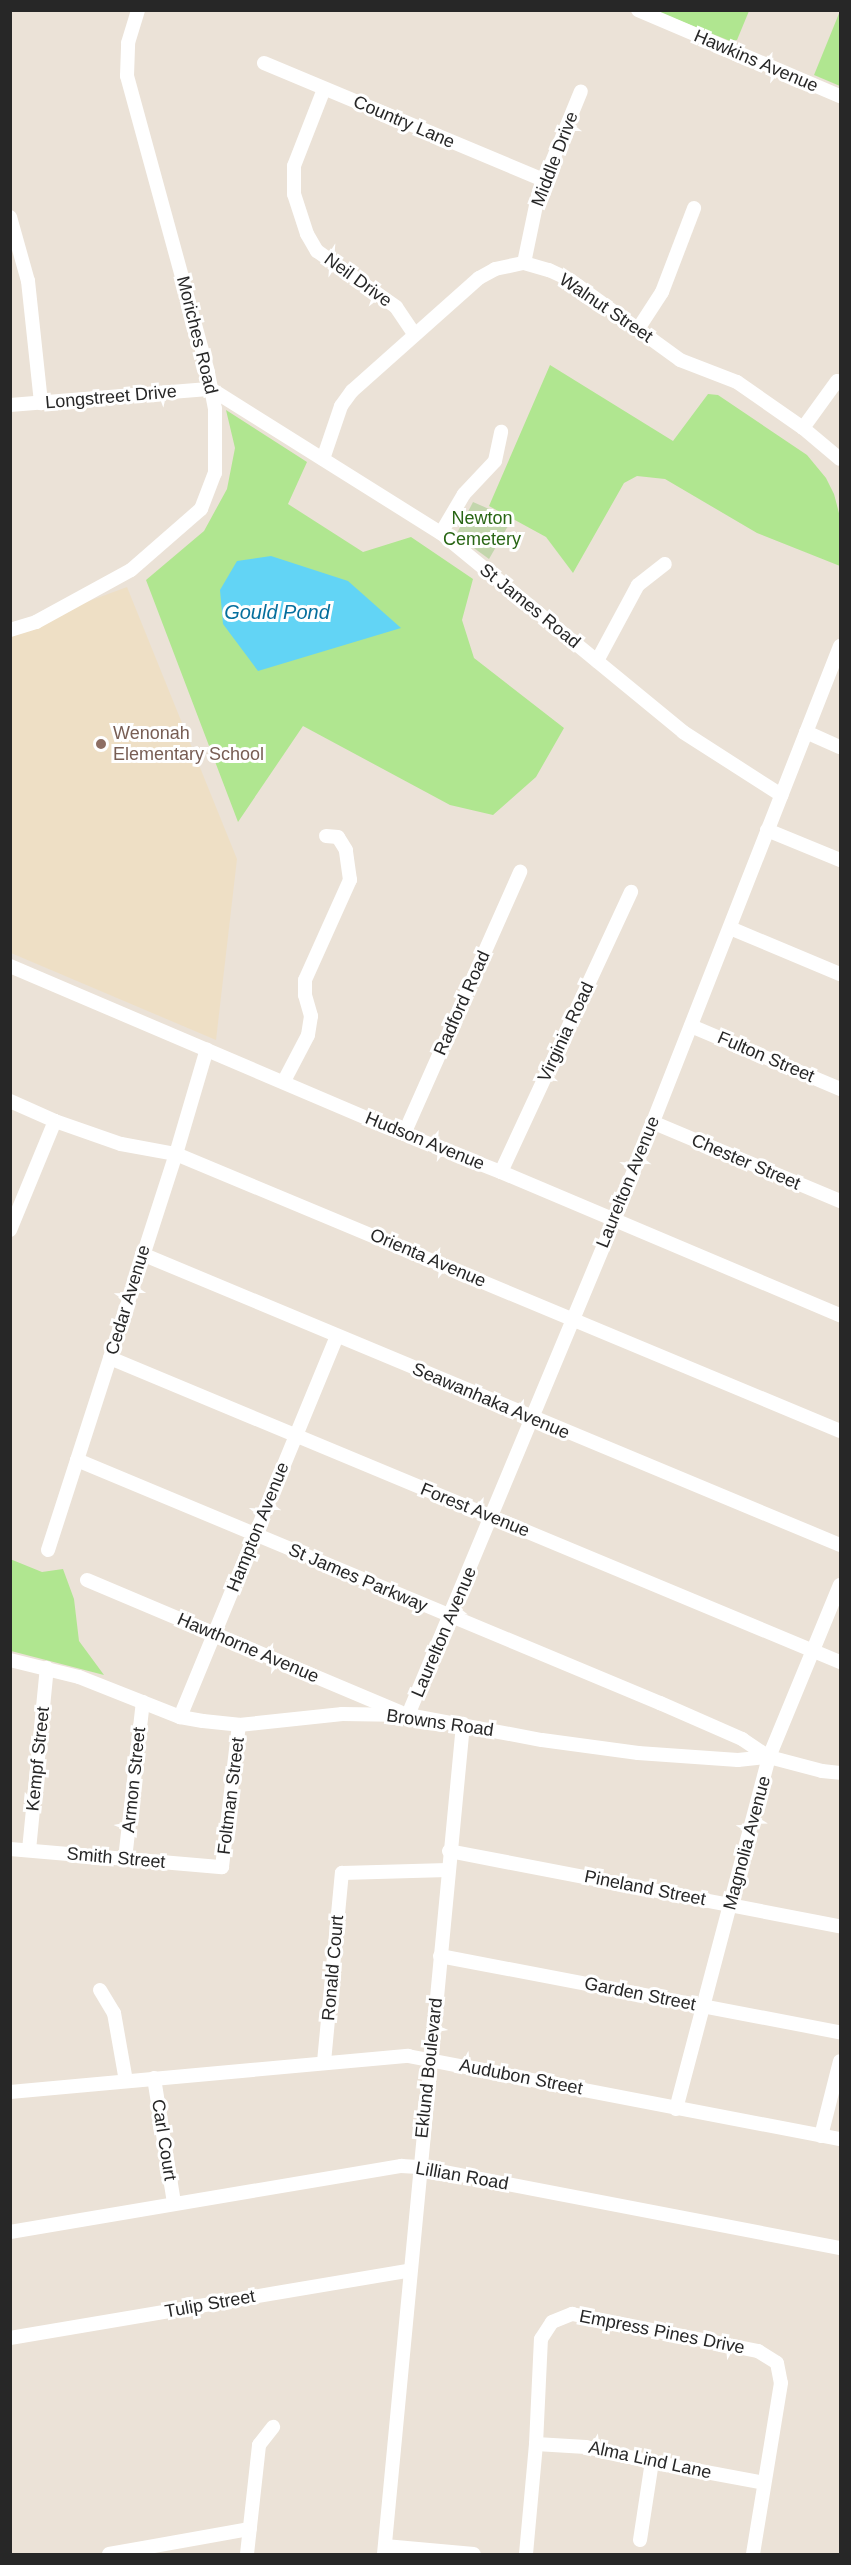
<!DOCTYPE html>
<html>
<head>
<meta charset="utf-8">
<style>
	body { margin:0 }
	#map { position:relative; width:851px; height:2565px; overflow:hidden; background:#ebe2d7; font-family:Arial,sans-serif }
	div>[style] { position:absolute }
	.education>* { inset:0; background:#eedfc5 }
	.green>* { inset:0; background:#b0e690 }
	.cemetery>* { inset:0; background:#c3d6ad }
	.water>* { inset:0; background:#62d4f5 }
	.minor>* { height:14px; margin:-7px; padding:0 7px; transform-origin:7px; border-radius:7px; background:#fff }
	.dots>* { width:16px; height:16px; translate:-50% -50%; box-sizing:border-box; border:3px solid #fff; border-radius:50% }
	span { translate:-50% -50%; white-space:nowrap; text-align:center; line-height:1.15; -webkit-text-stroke:6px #fff; paint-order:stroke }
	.street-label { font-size:18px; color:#272727 }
	.park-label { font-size:18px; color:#296615 }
	.education-label { font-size:18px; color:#785e54 }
	.left { translate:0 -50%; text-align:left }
	.water-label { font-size:20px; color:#066f9d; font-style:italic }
	.frame { position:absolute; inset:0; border:12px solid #272727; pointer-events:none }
</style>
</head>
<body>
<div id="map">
	<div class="education">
		<i style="clip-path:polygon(127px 587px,237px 859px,216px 1040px,11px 953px,11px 630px)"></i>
	</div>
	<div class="green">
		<i style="clip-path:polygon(656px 11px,749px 11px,737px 40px,730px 41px)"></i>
		<i style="clip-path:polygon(840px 11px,840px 86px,814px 75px)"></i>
		<i style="clip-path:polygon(550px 365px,673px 441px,708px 394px,718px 395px,807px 455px,826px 478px,834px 494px,840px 517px,840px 566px,757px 533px,665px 479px,637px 476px,624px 483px,573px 573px,546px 537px,489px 506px)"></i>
		<i style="clip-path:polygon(226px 410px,307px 462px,288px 504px,363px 552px,411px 537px,473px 579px,462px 620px,474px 658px,564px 728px,536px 777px,493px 815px,450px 805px,303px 726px,238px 822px,146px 580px,204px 531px,227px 489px,235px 448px)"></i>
		<i style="clip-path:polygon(10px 1559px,42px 1572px,63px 1569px,74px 1599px,79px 1641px,104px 1675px,11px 1651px)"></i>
	</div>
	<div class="cemetery">
		<i style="clip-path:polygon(473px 502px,512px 519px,489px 559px,456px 535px)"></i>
	</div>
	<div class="water">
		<i style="clip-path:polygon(271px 556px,348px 581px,401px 628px,258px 671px,223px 624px,220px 590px,237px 561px)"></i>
	</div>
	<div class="minor">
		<i style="left:638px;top:10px;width:220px;rotate:23.1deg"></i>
		<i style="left:264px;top:63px;width:303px;rotate:22.7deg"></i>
		<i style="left:324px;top:89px;width:83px;rotate:111.3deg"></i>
		<i style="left:294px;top:166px;width:28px;rotate:90deg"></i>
		<i style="left:294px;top:194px;width:42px;rotate:72deg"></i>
		<i style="left:307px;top:234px;width:20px;rotate:60deg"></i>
		<i style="left:317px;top:251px;width:97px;rotate:35.3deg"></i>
		<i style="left:396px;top:307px;width:32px;rotate:56deg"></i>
		<i style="left:10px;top:217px;width:66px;rotate:74.3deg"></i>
		<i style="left:28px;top:281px;width:123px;rotate:83.9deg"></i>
		<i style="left:524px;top:263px;width:68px;rotate:-78.2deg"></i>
		<i style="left:538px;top:196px;width:113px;rotate:-67.7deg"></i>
		<i style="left:638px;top:329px;width:44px;rotate:-57deg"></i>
		<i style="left:662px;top:292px;width:90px;rotate:-69.1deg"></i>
		<i style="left:10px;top:405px;width:202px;rotate:-4.6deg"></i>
		<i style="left:211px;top:389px;width:271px;rotate:32.1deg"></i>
		<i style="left:441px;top:533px;width:313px;rotate:39.4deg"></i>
		<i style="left:683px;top:732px;width:117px;rotate:32.7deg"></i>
		<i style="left:803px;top:428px;width:58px;rotate:-54.1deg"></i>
		<i style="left:323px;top:459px;width:56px;rotate:-71.2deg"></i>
		<i style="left:341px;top:406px;width:19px;rotate:-54deg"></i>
		<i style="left:352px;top:391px;width:170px;rotate:-41.7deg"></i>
		<i style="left:479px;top:278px;width:18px;rotate:-29deg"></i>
		<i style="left:495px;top:269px;width:30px;rotate:-12deg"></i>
		<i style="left:524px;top:263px;width:26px;rotate:16deg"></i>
		<i style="left:549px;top:270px;width:23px;rotate:25deg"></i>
		<i style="left:570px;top:280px;width:136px;rotate:36deg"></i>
		<i style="left:680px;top:360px;width:61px;rotate:21.1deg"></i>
		<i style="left:737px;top:382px;width:80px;rotate:34.9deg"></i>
		<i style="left:803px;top:428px;width:48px;rotate:40deg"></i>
		<i style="left:441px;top:533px;width:45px;rotate:-59.5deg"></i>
		<i style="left:464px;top:494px;width:45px;rotate:-46.8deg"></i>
		<i style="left:495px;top:461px;width:30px;rotate:-78deg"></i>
		<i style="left:10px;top:630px;width:27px;rotate:-17deg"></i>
		<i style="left:36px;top:622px;width:108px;rotate:-28.7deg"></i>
		<i style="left:131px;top:570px;width:93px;rotate:-41.1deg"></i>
		<i style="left:201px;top:509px;width:39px;rotate:-69deg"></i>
		<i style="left:215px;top:473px;width:64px;rotate:-90deg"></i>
		<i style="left:215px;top:409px;width:38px;rotate:-101deg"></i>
		<i style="left:208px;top:372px;width:307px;rotate:-105.3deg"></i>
		<i style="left:127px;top:76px;width:33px;rotate:-88deg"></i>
		<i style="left:128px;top:43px;width:34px;rotate:-73deg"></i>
		<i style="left:597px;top:661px;width:86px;rotate:-61.7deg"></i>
		<i style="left:638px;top:585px;width:34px;rotate:-38deg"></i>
		<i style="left:806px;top:732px;width:37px;rotate:24deg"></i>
		<i style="left:767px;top:830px;width:79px;rotate:22.3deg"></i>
		<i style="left:730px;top:928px;width:119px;rotate:22.7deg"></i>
		<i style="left:10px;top:966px;width:428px;rotate:23.1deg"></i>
		<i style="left:404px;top:1134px;width:104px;rotate:21.4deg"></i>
		<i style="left:501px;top:1172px;width:368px;rotate:22.9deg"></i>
		<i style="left:691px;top:1026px;width:162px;rotate:22.9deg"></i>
		<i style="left:284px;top:1081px;width:52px;rotate:-62.4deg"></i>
		<i style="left:308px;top:1035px;width:19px;rotate:-81deg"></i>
		<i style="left:311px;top:1016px;width:22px;rotate:-106deg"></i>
		<i style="left:305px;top:995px;width:15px;rotate:-90deg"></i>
		<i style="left:305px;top:980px;width:110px;rotate:-65.8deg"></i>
		<i style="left:350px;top:880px;width:30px;rotate:-98deg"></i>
		<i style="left:346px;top:850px;width:15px;rotate:-122deg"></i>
		<i style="left:338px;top:837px;width:12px;rotate:-175deg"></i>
		<i style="left:10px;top:1101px;width:49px;rotate:24deg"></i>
		<i style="left:55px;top:1121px;width:70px;rotate:19.2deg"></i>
		<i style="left:121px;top:1144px;width:56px;rotate:10.3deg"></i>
		<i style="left:176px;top:1154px;width:719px;rotate:22.64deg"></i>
		<i style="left:652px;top:1122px;width:204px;rotate:22.8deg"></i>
		<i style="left:404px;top:1134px;width:287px;rotate:-66.1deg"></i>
		<i style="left:501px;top:1172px;width:309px;rotate:-65.1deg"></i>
		<i style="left:10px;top:1230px;width:118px;rotate:-67.6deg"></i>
		<i style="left:142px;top:1254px;width:756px;rotate:22.63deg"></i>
		<i style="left:110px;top:1358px;width:791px;rotate:22.61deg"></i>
		<i style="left:77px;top:1460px;width:632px;rotate:22.63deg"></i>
		<i style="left:660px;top:1703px;width:90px;rotate:23.7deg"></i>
		<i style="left:742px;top:1739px;width:32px;rotate:34deg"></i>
		<i style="left:48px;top:1550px;width:416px;rotate:-72.1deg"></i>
		<i style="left:176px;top:1154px;width:109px;rotate:-73.6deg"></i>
		<i style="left:87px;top:1580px;width:340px;rotate:22.9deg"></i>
		<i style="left:10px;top:1660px;width:71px;rotate:13.8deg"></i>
		<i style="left:79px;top:1677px;width:109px;rotate:21.6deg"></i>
		<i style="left:180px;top:1717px;width:23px;rotate:10deg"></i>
		<i style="left:203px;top:1721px;width:36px;rotate:6deg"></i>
		<i style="left:239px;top:1725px;width:104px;rotate:-6.1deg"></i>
		<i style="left:342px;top:1714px;width:66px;rotate:0.9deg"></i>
		<i style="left:408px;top:1715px;width:136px;rotate:10.6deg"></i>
		<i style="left:542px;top:1740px;width:97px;rotate:7.7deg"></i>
		<i style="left:638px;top:1753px;width:100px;rotate:4deg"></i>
		<i style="left:738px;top:1760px;width:31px;rotate:-6deg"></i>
		<i style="left:769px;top:1757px;width:55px;rotate:14.8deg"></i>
		<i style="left:822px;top:1771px;width:18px;rotate:6deg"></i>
		<i style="left:408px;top:1715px;width:535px;rotate:-67.36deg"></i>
		<i style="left:614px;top:1221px;width:618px;rotate:-68.54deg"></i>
		<i style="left:180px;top:1717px;width:411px;rotate:-67.6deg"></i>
		<i style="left:10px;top:1849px;width:213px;rotate:4.9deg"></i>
		<i style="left:222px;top:1867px;width:143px;rotate:-83.2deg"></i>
		<i style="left:29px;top:1850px;width:183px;rotate:-84.4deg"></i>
		<i style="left:449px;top:1851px;width:398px;rotate:10.9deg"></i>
		<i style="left:125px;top:1859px;width:158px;rotate:-83.5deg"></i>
		<i style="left:440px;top:1956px;width:407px;rotate:10.8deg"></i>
		<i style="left:100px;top:1990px;width:27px;rotate:59deg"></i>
		<i style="left:114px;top:2013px;width:69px;rotate:80deg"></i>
		<i style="left:324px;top:2062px;width:190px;rotate:-84.6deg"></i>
		<i style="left:342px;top:1873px;width:106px;rotate:-1.6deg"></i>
		<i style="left:154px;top:2078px;width:127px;rotate:80.9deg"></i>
		<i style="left:10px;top:2092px;width:400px;rotate:-5.2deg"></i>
		<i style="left:408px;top:2056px;width:440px;rotate:10.9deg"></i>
		<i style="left:676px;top:2109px;width:364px;rotate:-75.2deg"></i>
		<i style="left:769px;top:1757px;width:186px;rotate:-67.6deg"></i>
		<i style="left:821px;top:2136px;width:77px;rotate:-75.8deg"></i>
		<i style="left:10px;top:2232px;width:397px;rotate:-9.6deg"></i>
		<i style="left:401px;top:2166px;width:18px;rotate:3deg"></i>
		<i style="left:419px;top:2167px;width:429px;rotate:10.9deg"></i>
		<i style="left:10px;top:2338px;width:406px;rotate:-9.6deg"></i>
		<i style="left:536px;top:2444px;width:50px;rotate:3.4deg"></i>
		<i style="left:586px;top:2447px;width:68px;rotate:12.8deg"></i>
		<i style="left:652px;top:2462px;width:114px;rotate:10.6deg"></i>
		<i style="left:640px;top:2540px;width:79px;rotate:-81.3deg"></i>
		<i style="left:385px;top:2546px;width:89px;rotate:5.1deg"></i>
		<i style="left:109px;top:2554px;width:143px;rotate:-10.1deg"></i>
		<i style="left:247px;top:2554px;width:110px;rotate:-83.7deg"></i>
		<i style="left:259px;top:2445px;width:23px;rotate:-52deg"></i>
		<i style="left:384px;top:2554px;width:834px;rotate:-84.56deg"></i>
		<i style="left:526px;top:2554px;width:110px;rotate:-84.8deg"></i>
		<i style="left:536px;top:2444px;width:105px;rotate:-87.3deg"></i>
		<i style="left:541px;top:2339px;width:20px;rotate:-57deg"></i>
		<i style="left:552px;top:2322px;width:22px;rotate:-22deg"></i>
		<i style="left:572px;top:2314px;width:190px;rotate:11.3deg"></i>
		<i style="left:758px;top:2351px;width:22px;rotate:32deg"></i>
		<i style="left:777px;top:2363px;width:20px;rotate:79deg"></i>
		<i style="left:781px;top:2383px;width:173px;rotate:99.3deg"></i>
	</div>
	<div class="dots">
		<i style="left:101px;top:744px;background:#8d6e63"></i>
	</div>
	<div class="street-label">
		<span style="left:756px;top:61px;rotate:23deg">Hawkins Avenue</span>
		<span style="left:404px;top:122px;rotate:23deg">Country Lane</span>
		<span style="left:555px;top:159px;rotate:-69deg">Middle Drive</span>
		<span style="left:358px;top:280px;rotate:36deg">Neil Drive</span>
		<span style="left:606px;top:308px;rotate:34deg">Walnut Street</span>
		<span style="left:197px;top:335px;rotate:76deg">Moriches Road</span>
		<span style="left:111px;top:397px;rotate:-5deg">Longstreet Drive</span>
		<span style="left:530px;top:606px;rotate:39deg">St James Road</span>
		<span style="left:462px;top:1003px;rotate:-66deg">Radford Road</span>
		<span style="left:566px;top:1032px;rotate:-65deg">Virginia Road</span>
		<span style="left:766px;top:1057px;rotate:23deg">Fulton Street</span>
		<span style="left:425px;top:1141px;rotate:22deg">Hudson Avenue</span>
		<span style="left:746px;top:1162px;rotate:23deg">Chester Street</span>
		<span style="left:628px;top:1182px;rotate:-68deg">Laurelton Avenue</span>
		<span style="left:428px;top:1258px;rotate:23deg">Orienta Avenue</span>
		<span style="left:128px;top:1300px;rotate:-73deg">Cedar Avenue</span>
		<span style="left:491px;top:1401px;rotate:23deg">Seawanhaka Avenue</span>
		<span style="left:475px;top:1510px;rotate:22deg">Forest Avenue</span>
		<span style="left:258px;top:1527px;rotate:-68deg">Hampton Avenue</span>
		<span style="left:358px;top:1578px;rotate:23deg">St James Parkway</span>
		<span style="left:444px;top:1632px;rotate:-67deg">Laurelton Avenue</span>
		<span style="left:248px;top:1648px;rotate:23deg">Hawthorne Avenue</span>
		<span style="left:440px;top:1723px;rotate:8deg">Browns Road</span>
		<span style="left:38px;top:1759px;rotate:-84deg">Kempf Street</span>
		<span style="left:134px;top:1780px;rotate:-84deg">Armon Street</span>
		<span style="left:231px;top:1796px;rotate:-83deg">Foltman Street</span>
		<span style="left:747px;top:1843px;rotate:-75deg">Magnolia Avenue</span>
		<span style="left:116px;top:1858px;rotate:5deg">Smith Street</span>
		<span style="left:645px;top:1888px;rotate:11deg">Pineland Street</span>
		<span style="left:333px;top:1968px;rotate:-85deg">Ronald Court</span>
		<span style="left:640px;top:1994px;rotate:11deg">Garden Street</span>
		<span style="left:429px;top:2068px;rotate:-84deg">Eklund Boulevard</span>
		<span style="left:521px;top:2077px;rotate:11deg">Audubon Street</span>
		<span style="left:164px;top:2140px;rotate:81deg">Carl Court</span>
		<span style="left:462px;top:2176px;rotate:10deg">Lillian Road</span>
		<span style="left:210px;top:2304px;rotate:-10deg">Tulip Street</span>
		<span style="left:662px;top:2332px;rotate:11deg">Empress Pines Drive</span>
		<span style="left:650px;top:2460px;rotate:12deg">Alma Lind Lane</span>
	</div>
	<div class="park-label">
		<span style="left:482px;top:529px">Newton<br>Cemetery</span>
	</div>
	<div class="education-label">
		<span class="left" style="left:113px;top:744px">Wenonah<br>Elementary School</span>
	</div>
	<div class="water-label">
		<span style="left:277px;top:612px">Gould Pond</span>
	</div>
	<div class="frame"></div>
</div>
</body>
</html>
